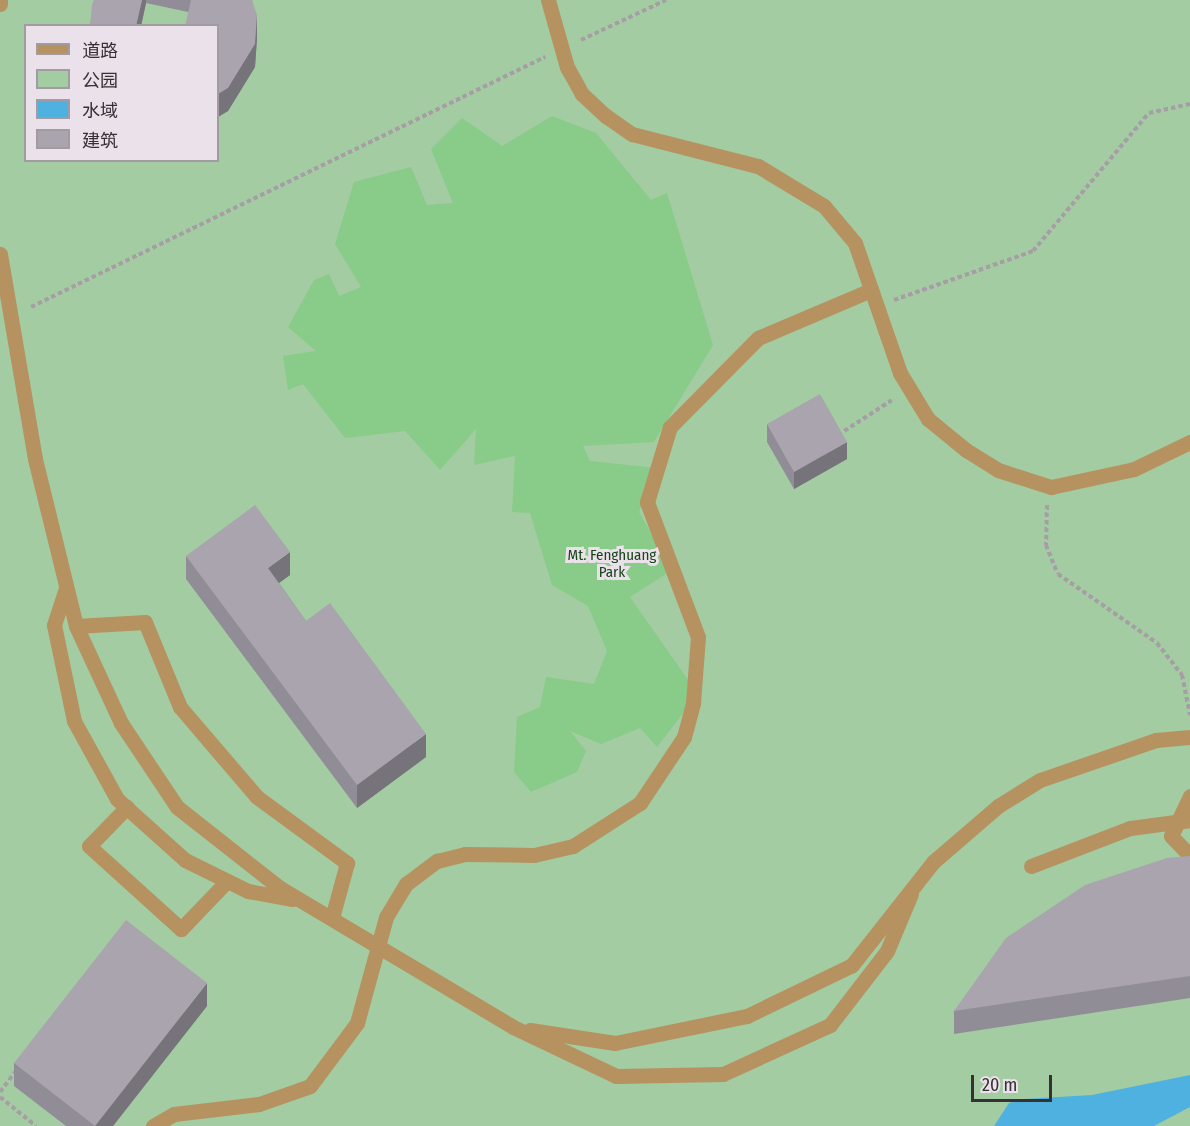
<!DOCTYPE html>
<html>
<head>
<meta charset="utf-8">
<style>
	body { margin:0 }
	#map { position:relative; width:1190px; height:1126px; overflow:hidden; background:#ebe1ea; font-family:"Fira Sans Condensed","Noto Sans SC",sans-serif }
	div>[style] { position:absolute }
	.green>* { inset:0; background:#a3cca2 }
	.forest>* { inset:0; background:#89cb88 }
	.water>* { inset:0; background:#4fb1e0 }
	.path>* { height:4px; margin-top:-2px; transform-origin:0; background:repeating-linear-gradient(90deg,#a69ea5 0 4.5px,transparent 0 7.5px) }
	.minor>* { height:15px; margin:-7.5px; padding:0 7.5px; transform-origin:7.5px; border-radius:7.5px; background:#b69261 }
	.wall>* { inset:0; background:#918d96 }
	.shaded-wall>* { inset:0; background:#76737a }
	.building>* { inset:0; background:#a9a4ae }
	span { translate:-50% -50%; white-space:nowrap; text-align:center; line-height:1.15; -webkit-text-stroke:6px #ebe1ea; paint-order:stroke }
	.park-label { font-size:15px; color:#17451a }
	.legend { position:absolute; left:24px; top:24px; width:195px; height:138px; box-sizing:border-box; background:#ebe1ea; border:2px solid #a29ba1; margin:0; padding:8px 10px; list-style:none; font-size:18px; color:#353134 }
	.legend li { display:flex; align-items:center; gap:12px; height:30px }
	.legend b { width:30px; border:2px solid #a29ba1 }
	.scale { position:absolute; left:971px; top:1075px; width:81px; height:27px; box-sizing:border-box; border:3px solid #353134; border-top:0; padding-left:8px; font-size:18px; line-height:21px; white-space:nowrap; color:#353134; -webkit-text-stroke:4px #ebe1ea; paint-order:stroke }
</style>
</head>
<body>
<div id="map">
	<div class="green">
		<i style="clip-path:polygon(evenodd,0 0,1190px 0,1190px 1126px,0 1126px,0 0,26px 26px,218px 26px,218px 160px,26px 160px,26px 26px)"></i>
	</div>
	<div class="forest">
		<i style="clip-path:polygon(552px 116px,596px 133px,651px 200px,667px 193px,713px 345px,654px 442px,583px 446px,590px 461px,657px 468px,639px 512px,672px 570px,630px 597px,698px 694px,657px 747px,640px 728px,601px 744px,570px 731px,586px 751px,577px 772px,531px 792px,514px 772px,517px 717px,540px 707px,546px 677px,594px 684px,607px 651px,588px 606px,552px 585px,530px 513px,512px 512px,515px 456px,474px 465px,476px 429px,440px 470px,405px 431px,345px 438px,303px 384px,288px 390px,283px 356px,316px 351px,288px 327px,314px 280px,329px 274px,339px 296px,361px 287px,335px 244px,354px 182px,411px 167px,427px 205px,453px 203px,431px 149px,462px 118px,502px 146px)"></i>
	</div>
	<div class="water">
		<i style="clip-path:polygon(1190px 1075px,1190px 1107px,1154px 1126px,994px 1126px,1009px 1103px,1025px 1099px,1092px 1095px)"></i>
	</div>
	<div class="path">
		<i style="left:581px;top:40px;width:94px;rotate:-25.2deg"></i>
		<i style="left:894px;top:300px;width:147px;rotate:-19.4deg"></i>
		<i style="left:1033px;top:251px;width:180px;rotate:-50deg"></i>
		<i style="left:1149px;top:113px;width:42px;rotate:-12.4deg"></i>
		<i style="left:31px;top:307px;width:572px;rotate:-25.94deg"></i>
		<i style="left:838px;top:435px;width:64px;rotate:-32.9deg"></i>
		<i style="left:1047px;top:505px;width:40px;rotate:91.4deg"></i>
		<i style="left:1046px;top:545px;width:31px;rotate:68deg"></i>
		<i style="left:1058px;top:574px;width:121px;rotate:34.9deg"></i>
		<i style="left:1157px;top:643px;width:41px;rotate:52deg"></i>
		<i style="left:1182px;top:675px;width:41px;rotate:78.7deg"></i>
		<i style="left:0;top:1092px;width:26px;rotate:-53deg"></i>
		<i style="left:0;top:1097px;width:46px;rotate:38.9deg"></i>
	</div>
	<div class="minor">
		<i style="left:548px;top:0;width:70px;rotate:74.2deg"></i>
		<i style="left:567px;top:67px;width:31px;rotate:61deg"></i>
		<i style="left:582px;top:94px;width:33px;rotate:43deg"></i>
		<i style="left:606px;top:116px;width:32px;rotate:35deg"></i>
		<i style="left:632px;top:134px;width:130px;rotate:14.3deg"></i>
		<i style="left:758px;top:166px;width:77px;rotate:31.2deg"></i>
		<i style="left:824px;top:206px;width:48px;rotate:50deg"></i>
		<i style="left:855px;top:243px;width:138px;rotate:70.9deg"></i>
		<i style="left:900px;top:373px;width:54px;rotate:58.7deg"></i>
		<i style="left:928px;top:419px;width:49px;rotate:39.2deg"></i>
		<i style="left:966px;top:450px;width:38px;rotate:32deg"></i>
		<i style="left:998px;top:470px;width:56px;rotate:17.8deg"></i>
		<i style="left:1051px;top:487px;width:85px;rotate:-12.2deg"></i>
		<i style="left:1134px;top:469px;width:62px;rotate:-25.7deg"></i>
		<i style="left:0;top:4px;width:4px;rotate:-90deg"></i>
		<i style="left:0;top:254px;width:208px;rotate:80.3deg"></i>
		<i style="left:35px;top:459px;width:172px;rotate:76.2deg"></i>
		<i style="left:76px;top:626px;width:107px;rotate:65.1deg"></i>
		<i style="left:121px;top:723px;width:101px;rotate:56.3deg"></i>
		<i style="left:177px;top:807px;width:131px;rotate:38.2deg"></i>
		<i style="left:280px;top:888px;width:271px;rotate:30.8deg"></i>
		<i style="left:513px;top:1027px;width:114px;rotate:25.4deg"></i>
		<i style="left:616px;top:1076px;width:107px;rotate:-1.1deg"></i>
		<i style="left:723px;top:1074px;width:118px;rotate:-24.6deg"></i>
		<i style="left:830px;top:1025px;width:93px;rotate:-52.4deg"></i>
		<i style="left:887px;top:951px;width:62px;rotate:-67.2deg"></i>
		<i style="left:66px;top:588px;width:39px;rotate:108deg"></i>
		<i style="left:54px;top:625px;width:98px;rotate:78.2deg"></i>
		<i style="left:74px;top:721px;width:89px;rotate:61.1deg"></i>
		<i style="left:117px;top:799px;width:91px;rotate:41.9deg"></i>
		<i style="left:185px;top:860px;width:70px;rotate:26.2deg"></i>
		<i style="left:248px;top:891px;width:45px;rotate:10.3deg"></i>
		<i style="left:76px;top:626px;width:69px;rotate:-3.3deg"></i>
		<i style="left:145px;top:622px;width:92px;rotate:67.6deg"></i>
		<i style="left:180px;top:707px;width:118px;rotate:49.5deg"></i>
		<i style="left:257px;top:797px;width:112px;rotate:36.3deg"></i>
		<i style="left:347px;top:863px;width:57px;rotate:105.3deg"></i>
		<i style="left:1190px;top:796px;width:44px;rotate:115.4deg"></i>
		<i style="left:1171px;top:836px;width:28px;rotate:46deg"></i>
		<i style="left:127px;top:807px;width:54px;rotate:134.3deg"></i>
		<i style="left:89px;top:846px;width:124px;rotate:42.1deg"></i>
		<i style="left:181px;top:929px;width:66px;rotate:-46.2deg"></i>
		<i style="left:1031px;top:866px;width:106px;rotate:-21deg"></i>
		<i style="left:1130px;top:828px;width:61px;rotate:-7.6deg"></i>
		<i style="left:530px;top:1030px;width:86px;rotate:8.7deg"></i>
		<i style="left:615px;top:1043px;width:135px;rotate:-11.6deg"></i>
		<i style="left:747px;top:1016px;width:117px;rotate:-25.9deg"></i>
		<i style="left:852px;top:965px;width:131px;rotate:-51.8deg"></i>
		<i style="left:933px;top:862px;width:86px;rotate:-40.7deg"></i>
		<i style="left:998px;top:806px;width:49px;rotate:-31.8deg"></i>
		<i style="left:1040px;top:780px;width:123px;rotate:-19deg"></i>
		<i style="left:1156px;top:740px;width:34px;rotate:-5deg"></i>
		<i style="left:153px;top:1126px;width:24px;rotate:-30deg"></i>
		<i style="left:174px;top:1114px;width:86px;rotate:-6.7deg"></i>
		<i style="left:259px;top:1104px;width:54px;rotate:-19.4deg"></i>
		<i style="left:310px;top:1086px;width:79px;rotate:-53.3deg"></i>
		<i style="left:357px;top:1023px;width:110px;rotate:-74.7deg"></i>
		<i style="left:386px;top:917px;width:39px;rotate:-59deg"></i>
		<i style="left:406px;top:884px;width:39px;rotate:-37deg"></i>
		<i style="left:437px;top:861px;width:29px;rotate:-14deg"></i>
		<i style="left:465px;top:854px;width:69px;rotate:0.8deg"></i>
		<i style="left:534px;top:855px;width:40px;rotate:-13deg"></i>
		<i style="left:573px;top:846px;width:80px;rotate:-32.7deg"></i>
		<i style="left:640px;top:803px;width:79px;rotate:-56.3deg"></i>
		<i style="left:684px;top:737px;width:35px;rotate:-75deg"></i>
		<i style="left:693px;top:703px;width:66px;rotate:-85.7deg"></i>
		<i style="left:698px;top:637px;width:144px;rotate:-110.7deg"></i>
		<i style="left:647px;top:502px;width:78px;rotate:-73deg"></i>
		<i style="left:670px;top:427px;width:125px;rotate:-45.3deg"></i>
		<i style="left:758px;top:338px;width:123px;rotate:-23deg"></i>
	</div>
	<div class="wall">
		<i style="clip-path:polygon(94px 0,252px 0,257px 38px,255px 67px,228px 111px,218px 117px,218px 26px,188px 12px,146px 3px,141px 26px,90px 26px)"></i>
		<i style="clip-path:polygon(767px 424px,847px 459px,794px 489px,767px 442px)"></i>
		<i style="clip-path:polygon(186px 556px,290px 575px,279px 583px,306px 621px,426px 757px,357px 808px,186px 579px)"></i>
		<i style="clip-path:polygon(1190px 856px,1190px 998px,954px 1034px,954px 1011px)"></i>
		<i style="clip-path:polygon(207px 1006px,113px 1126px,66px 1126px,14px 1086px,14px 1063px)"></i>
	</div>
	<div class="shaded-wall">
		<i style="clip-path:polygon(142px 0,146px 0,146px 3px,141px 26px,136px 26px)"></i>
		<i style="clip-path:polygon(257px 15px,257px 38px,255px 67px,228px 111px,218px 117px,218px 94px)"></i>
		<i style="clip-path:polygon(847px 442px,847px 459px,794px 489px,794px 472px)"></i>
		<i style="clip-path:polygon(290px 552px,290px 575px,268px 591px,268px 568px)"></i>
		<i style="clip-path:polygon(426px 734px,426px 757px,357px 808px,357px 785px)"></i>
		<i style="clip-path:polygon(207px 983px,207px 1006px,113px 1126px,95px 1126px)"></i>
	</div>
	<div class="building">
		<i style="clip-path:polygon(94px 0,142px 0,136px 26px,90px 26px,92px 5px)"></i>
		<i style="clip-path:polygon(191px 0,252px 0,257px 15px,255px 44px,228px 88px,218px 94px,218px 26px,185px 26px)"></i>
		<i style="clip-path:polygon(820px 394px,847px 442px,794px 472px,767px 424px)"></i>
		<i style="clip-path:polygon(255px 505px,290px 552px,268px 568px,306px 621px,330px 603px,426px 734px,357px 785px,186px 556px)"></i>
		<i style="clip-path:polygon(1190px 856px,1190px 976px,954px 1011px,1006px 938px,1085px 885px,1167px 858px)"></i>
		<i style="clip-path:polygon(126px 920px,207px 983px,95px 1126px,14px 1063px)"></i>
	</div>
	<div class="park-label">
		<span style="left:612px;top:564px">Mt. Fenghuang<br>Park</span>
	</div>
	<ul class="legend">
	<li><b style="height:8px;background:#b69261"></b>道路</li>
	<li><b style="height:16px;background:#a3cca2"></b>公园</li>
	<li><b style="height:16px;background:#4fb1e0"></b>水域</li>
	<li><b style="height:16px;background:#a9a4ae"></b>建筑</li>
	</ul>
	<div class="scale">20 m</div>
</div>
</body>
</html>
